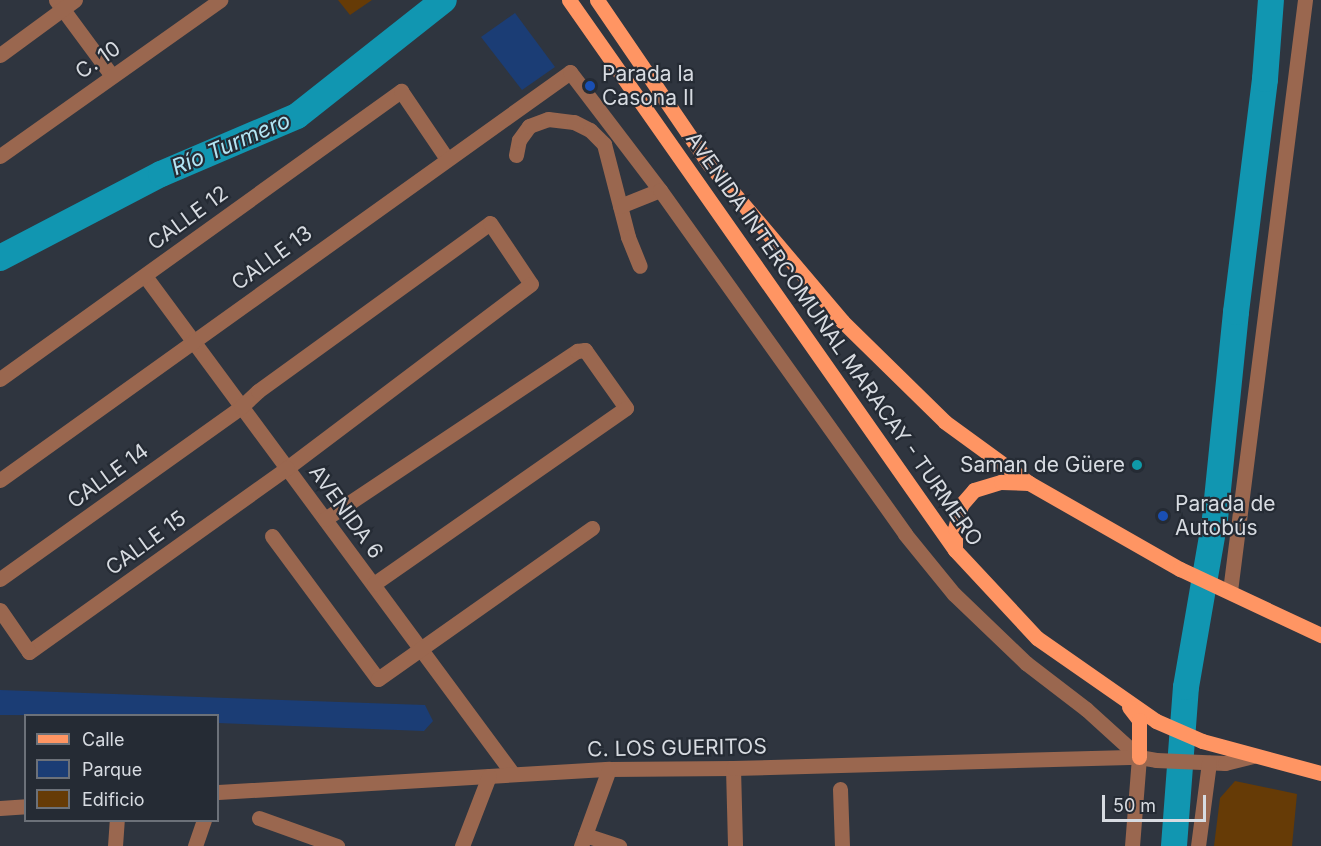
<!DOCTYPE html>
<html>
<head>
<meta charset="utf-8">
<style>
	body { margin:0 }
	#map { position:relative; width:1321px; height:846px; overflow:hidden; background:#2f353f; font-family:Inter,sans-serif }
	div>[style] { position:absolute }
	.green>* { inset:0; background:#1b3d75 }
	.river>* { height:26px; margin:-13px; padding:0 13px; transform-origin:13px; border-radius:13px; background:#1196b1 }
	.building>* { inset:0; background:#663b06 }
	.minor>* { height:15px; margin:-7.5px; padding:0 7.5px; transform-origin:7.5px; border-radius:7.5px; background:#9a674f }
	.major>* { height:15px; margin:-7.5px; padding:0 7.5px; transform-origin:7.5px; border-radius:7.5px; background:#ff9563 }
	.dots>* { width:16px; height:16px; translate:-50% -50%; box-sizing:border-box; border:3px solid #252b34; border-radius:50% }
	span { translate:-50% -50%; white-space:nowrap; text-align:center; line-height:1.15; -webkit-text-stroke:4.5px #252b34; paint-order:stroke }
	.street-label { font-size:21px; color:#d7dbe1 }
	.poi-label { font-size:21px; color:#d7dbe1 }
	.left { translate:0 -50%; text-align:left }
	.right { translate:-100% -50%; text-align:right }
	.water-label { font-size:22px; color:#b3e5f4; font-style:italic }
	.legend { position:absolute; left:24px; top:714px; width:195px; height:108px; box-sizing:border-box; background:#252b34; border:2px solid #6c7179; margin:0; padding:8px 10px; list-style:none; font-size:18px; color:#d7dbe1 }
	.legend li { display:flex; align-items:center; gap:12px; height:30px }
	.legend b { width:30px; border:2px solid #6c7179 }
	.scale { position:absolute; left:1102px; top:795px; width:104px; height:27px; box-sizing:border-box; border:3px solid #d7dbe1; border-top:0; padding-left:8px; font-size:18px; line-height:21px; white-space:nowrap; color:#d7dbe1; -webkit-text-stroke:4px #252b34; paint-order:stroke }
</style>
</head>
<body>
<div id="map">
	<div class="green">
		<i style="clip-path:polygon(515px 13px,555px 67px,522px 90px,481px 37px)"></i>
		<i style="clip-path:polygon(0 690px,425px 705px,433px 721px,424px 731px,218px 723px,218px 716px,0 715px)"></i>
	</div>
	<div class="river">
		<i style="left:0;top:258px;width:182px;rotate:-27.6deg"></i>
		<i style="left:161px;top:174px;width:148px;rotate:-23.1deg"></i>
		<i style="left:297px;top:116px;width:187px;rotate:-38.3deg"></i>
		<i style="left:1174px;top:846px;width:159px;rotate:-85.7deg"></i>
		<i style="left:1186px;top:687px;width:170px;rotate:-80.2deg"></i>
		<i style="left:1215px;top:519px;width:208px;rotate:-84.2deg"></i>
		<i style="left:1236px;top:312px;width:235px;rotate:-82.9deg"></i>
		<i style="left:1265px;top:79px;width:79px;rotate:-85.7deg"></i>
	</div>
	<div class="building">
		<i style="clip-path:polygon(338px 0,372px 0,350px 15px)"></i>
		<i style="clip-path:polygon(1235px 781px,1297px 794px,1292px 846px,1214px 846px,1220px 798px)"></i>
	</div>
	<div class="minor">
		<i style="left:56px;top:0;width:94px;rotate:53.6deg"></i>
		<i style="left:0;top:55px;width:93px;rotate:-36.3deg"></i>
		<i style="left:516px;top:155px;width:15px;rotate:-79deg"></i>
		<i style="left:519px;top:140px;width:17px;rotate:-54deg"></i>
		<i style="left:529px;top:126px;width:20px;rotate:-20deg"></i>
		<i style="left:548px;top:119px;width:26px;rotate:7deg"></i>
		<i style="left:574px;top:122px;width:18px;rotate:27deg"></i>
		<i style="left:590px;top:130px;width:20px;rotate:45deg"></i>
		<i style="left:604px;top:144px;width:96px;rotate:75.5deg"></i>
		<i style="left:628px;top:237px;width:31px;rotate:68deg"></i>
		<i style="left:0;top:156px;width:270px;rotate:-35.3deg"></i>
		<i style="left:620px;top:206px;width:43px;rotate:-21.8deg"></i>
		<i style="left:145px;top:276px;width:619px;rotate:53.54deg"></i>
		<i style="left:0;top:379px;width:494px;rotate:-35.7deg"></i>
		<i style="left:401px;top:91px;width:82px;rotate:55.9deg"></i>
		<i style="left:0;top:480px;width:701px;rotate:-35.59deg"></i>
		<i style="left:570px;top:72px;width:148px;rotate:52.7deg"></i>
		<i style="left:660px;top:190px;width:422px;rotate:54.5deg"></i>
		<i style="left:905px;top:534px;width:77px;rotate:50.8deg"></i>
		<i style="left:954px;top:594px;width:100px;rotate:43.8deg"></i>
		<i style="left:1026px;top:663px;width:76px;rotate:37.5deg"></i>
		<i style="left:1086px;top:709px;width:72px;rotate:42.2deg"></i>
		<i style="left:1139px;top:757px;width:17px;rotate:10deg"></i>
		<i style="left:1156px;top:760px;width:69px;rotate:2.5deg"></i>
		<i style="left:1225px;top:763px;width:29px;rotate:-14deg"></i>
		<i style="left:325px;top:519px;width:303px;rotate:-33.7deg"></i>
		<i style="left:577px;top:351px;width:8px;rotate:-7deg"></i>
		<i style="left:585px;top:350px;width:71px;rotate:54.7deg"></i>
		<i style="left:626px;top:408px;width:307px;rotate:145.1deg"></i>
		<i style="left:272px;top:536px;width:178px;rotate:53.5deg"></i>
		<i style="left:378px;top:679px;width:262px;rotate:-35.2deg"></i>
		<i style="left:0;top:579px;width:296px;rotate:-35.5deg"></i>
		<i style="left:241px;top:407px;width:23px;rotate:-43deg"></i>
		<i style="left:258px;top:391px;width:286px;rotate:-35.9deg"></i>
		<i style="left:490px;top:223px;width:73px;rotate:56.1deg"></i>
		<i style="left:531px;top:284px;width:306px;rotate:143deg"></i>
		<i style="left:287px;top:468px;width:317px;rotate:144.5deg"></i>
		<i style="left:29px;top:652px;width:51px;rotate:-124.6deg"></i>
		<i style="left:1230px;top:591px;width:596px;rotate:-82.77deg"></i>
		<i style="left:733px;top:768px;width:78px;rotate:88.5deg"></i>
		<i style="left:840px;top:789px;width:57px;rotate:88deg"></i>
		<i style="left:218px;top:792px;width:392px;rotate:-3.4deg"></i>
		<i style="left:609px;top:769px;width:124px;rotate:-0.5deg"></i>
		<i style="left:733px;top:768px;width:406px;rotate:-1.6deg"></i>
		<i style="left:0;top:808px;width:26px;rotate:-4deg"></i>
		<i style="left:259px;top:818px;width:83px;rotate:19.7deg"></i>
		<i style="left:585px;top:835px;width:36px;rotate:18deg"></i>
		<i style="left:115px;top:846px;width:26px;rotate:-86deg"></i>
		<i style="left:195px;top:846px;width:28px;rotate:-71deg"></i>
		<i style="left:462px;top:846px;width:75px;rotate:-68.9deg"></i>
		<i style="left:581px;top:846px;width:82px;rotate:-70deg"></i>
		<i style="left:1132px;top:846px;width:89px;rotate:-85.5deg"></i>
		<i style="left:1198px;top:846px;width:84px;rotate:-82.5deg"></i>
	</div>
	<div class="major">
		<i style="left:569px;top:0;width:672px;rotate:54.94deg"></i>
		<i style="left:955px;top:550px;width:120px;rotate:47deg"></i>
		<i style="left:1037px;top:638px;width:145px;rotate:34.9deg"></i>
		<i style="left:1156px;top:721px;width:50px;rotate:23.5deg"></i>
		<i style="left:1202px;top:741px;width:123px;rotate:15.1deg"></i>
		<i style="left:597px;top:0;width:199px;rotate:55.7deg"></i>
		<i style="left:709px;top:164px;width:206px;rotate:49.7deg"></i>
		<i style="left:842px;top:321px;width:144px;rotate:44.4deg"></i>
		<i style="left:945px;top:422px;width:104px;rotate:36deg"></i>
		<i style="left:1029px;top:483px;width:174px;rotate:29.7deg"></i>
		<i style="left:1180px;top:569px;width:156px;rotate:25.1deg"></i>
		<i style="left:955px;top:550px;width:21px;rotate:-90deg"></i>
		<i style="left:955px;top:529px;width:25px;rotate:-76deg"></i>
		<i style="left:961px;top:505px;width:20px;rotate:-49deg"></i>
		<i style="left:974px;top:490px;width:28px;rotate:-17deg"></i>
		<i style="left:1001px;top:482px;width:28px;rotate:2deg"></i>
		<i style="left:1129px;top:707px;width:16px;rotate:52deg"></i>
		<i style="left:1139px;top:720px;width:37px;rotate:90deg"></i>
	</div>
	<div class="dots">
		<i style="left:590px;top:86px;background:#1a4fb4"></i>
		<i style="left:1137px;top:465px;background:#0f9aa8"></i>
		<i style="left:1163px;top:516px;background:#1a4fb4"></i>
	</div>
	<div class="street-label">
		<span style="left:98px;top:60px;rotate:-35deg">C. 10</span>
		<span style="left:188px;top:218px;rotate:-36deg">CALLE 12</span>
		<span style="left:272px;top:258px;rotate:-36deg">CALLE 13</span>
		<span style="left:834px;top:339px;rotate:55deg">AVENIDA INTERCOMUNAL MARACAY - TURMERO</span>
		<span style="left:108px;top:476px;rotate:-36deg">CALLE 14</span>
		<span style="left:346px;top:512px;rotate:54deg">AVENIDA 6</span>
		<span style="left:146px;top:543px;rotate:-36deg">CALLE 15</span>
		<span style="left:677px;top:748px;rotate:-1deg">C. LOS GUERITOS</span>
	</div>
	<div class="poi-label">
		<span class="left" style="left:602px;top:86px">Parada la<br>Casona II</span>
		<span class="right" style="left:1125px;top:465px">Saman de Güere</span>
		<span class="left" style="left:1175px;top:516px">Parada de<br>Autobús</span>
	</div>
	<div class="water-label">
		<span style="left:231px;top:144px;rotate:-23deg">Río Turmero</span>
	</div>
	<ul class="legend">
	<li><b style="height:8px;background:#ff9563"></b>Calle</li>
	<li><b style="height:16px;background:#1b3d75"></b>Parque</li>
	<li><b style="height:16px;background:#663b06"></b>Edificio</li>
	</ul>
	<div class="scale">50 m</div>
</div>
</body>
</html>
